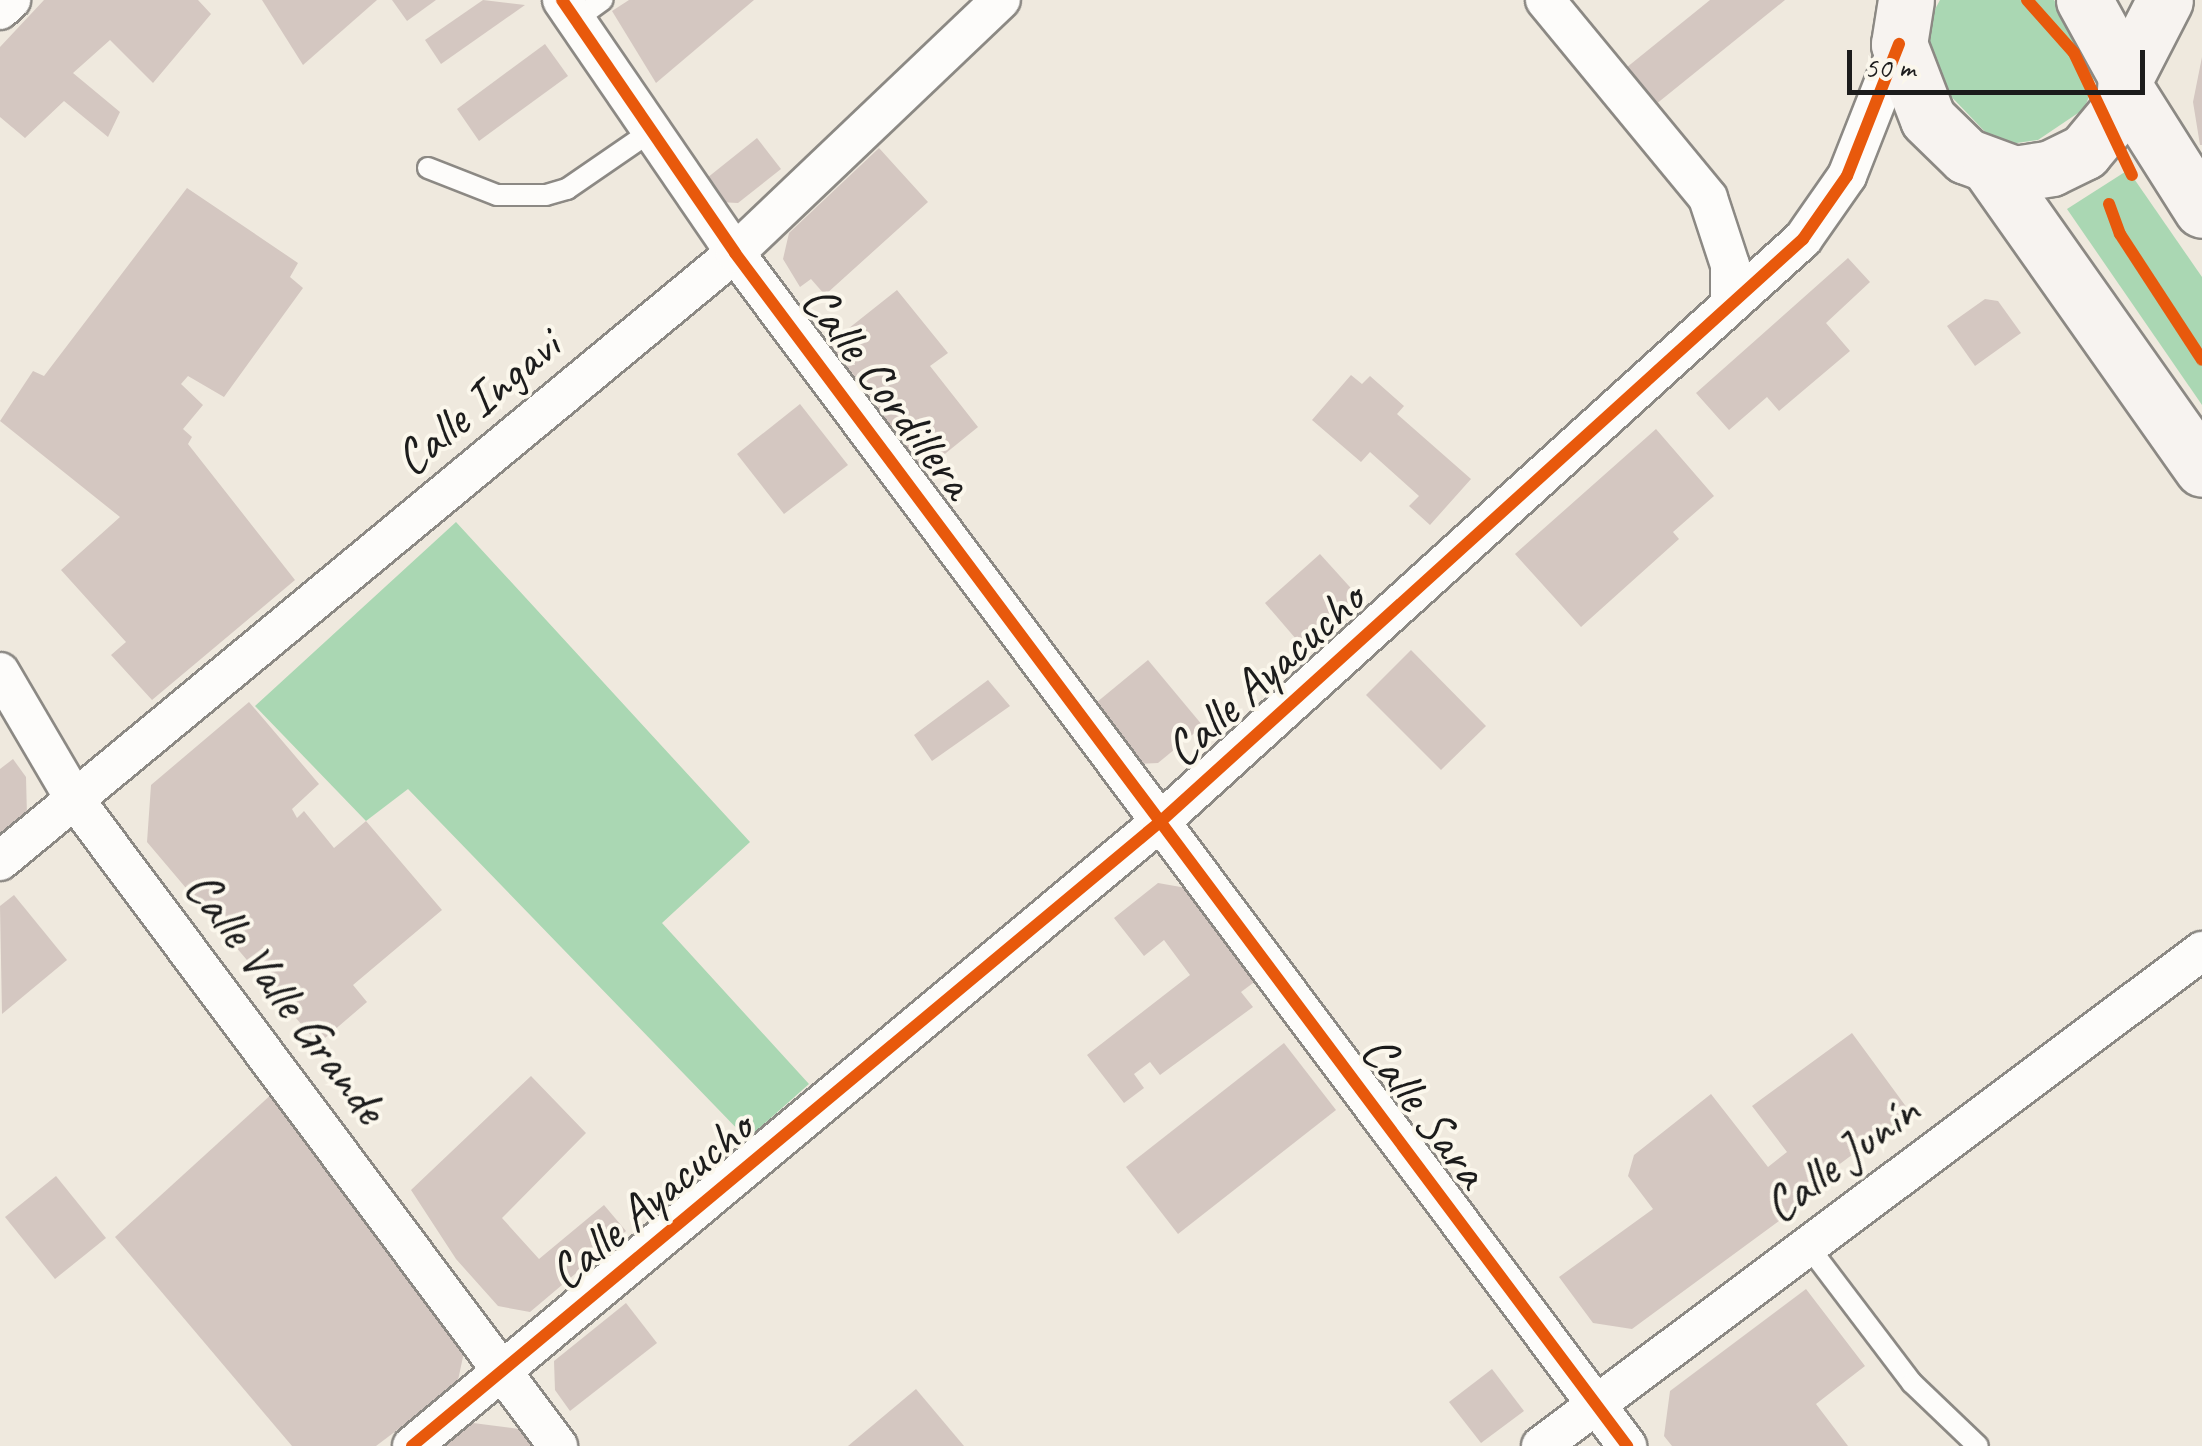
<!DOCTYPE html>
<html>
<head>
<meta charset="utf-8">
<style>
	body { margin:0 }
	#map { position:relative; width:2202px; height:1446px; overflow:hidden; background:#efe9de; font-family:Caveat,sans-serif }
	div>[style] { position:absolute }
	.green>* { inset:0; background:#aad7b3 }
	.building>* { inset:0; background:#d4c7c1 }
	.roads { filter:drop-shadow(2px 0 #8c8984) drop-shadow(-2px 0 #8c8984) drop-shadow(0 2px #8c8984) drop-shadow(0 -2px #8c8984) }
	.service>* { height:20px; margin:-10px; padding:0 10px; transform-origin:10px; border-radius:10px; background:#fdfcfa }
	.minor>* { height:38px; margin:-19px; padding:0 19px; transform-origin:19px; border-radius:19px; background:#fdfcfa }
	.secondary>* { height:55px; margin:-27.5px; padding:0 27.5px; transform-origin:27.5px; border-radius:27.5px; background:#f7f3f0 }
	.cycleway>* { height:12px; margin:-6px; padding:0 6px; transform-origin:6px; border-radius:6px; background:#e8590c }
	span { translate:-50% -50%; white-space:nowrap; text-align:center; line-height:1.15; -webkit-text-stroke:8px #fbf7ec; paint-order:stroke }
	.street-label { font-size:50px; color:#1c1c1c }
	.scale { position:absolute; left:1847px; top:50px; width:298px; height:45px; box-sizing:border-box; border:5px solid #1c1c1c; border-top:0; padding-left:12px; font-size:30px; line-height:35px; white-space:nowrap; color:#1c1c1c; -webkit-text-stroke:8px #fbf7ec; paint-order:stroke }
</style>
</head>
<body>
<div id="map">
	<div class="green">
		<i style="clip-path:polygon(1940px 0,2054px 0,2089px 52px,2094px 84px,2084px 109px,2038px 140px,2010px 144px,1991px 138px,1943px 88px,1928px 54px,1926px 26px)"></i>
		<i style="clip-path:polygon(2128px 170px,2202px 277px,2202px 405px,2067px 209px)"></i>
		<i style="clip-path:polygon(456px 522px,750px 842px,662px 923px,809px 1084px,747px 1139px,408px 789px,366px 821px,255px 706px)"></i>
	</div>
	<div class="building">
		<i style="clip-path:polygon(44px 0,198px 0,211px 14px,153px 83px,110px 40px,73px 73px,120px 112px,108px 137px,64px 101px,25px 138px,0 117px,0 47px)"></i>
		<i style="clip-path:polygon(262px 0,377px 0,303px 65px)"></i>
		<i style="clip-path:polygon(392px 0,436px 0,407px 21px)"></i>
		<i style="clip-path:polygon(483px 0,525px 5px,441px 64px,425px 40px)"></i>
		<i style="clip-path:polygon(629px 0,754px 0,656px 83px,612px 11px)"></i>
		<i style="clip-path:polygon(1710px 0,1785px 0,1650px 109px,1621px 72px)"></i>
		<i style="clip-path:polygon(545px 44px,568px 76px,479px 141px,457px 109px)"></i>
		<i style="clip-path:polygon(2202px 57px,2202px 145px,2200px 145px,2193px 102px)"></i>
		<i style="clip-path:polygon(757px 138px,781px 169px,738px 203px,718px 202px,702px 182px)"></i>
		<i style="clip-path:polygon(879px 148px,928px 202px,825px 295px,811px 279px,800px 287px,783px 259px,789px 233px)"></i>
		<i style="clip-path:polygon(187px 188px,298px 263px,290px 277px,303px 288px,224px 397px,188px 376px,181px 384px,203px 405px,183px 429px,192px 437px,188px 444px,295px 580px,152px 700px,111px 655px,126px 642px,61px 570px,120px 517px,0 421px,33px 371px,44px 376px)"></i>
		<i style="clip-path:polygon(1848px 258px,1870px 282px,1826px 323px,1850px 351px,1779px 411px,1767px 397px,1729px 430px,1696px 393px)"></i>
		<i style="clip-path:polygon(897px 290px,948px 353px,930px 366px,978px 427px,914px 479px,866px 418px,879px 407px,829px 344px)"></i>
		<i style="clip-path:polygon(1985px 299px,1998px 301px,2021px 333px,1975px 366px,1947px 326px)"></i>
		<i style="clip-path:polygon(1351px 375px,1362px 384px,1370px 376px,1404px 406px,1397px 414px,1471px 479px,1430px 525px,1409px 506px,1419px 496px,1370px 452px,1361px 462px,1312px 420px)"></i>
		<i style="clip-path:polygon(800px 404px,848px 465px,784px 514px,737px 454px)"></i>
		<i style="clip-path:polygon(1656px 429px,1714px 496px,1673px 532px,1679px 539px,1581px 627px,1515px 554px)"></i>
		<i style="clip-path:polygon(1320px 554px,1358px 596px,1302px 646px,1265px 603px)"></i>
		<i style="clip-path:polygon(1411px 650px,1486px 726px,1441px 770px,1366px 695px)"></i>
		<i style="clip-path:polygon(1148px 660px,1203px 726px,1158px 763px,1137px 764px,1091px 707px)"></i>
		<i style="clip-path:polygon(988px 680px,1010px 706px,932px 761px,914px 735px)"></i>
		<i style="clip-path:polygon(249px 702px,319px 784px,292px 809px,297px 818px,304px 811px,334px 848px,366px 821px,442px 910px,353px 985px,367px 1002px,318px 1044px,147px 842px,151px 785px)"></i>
		<i style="clip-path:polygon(13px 759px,26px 777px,27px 817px,0 839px,0 769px)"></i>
		<i style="clip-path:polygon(1158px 883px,1192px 889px,1261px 977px,1241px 992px,1253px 1007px,1160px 1075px,1150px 1062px,1134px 1074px,1144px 1088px,1124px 1103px,1087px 1055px,1190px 975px,1164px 940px,1144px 956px,1114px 918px)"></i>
		<i style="clip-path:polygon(14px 895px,67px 960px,2px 1014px,0 906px)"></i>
		<i style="clip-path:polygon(1852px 1033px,1910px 1112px,1810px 1186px,1817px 1193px,1632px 1329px,1593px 1323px,1559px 1277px,1653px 1209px,1628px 1176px,1634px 1155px,1711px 1094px,1768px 1167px,1787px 1152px,1752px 1106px)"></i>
		<i style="clip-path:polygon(1284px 1043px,1336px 1110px,1178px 1234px,1126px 1167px)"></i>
		<i style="clip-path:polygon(531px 1076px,586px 1133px,502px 1218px,539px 1259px,604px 1205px,626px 1231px,530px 1312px,498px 1306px,456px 1259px,411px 1190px)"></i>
		<i style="clip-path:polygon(274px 1092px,464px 1352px,457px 1385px,376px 1446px,292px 1446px,115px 1237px)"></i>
		<i style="clip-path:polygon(56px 1176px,106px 1238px,55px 1279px,5px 1217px)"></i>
		<i style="clip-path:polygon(1806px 1289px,1865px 1366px,1816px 1404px,1848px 1446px,1672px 1446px,1664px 1436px,1670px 1391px)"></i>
		<i style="clip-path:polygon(626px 1303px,657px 1343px,570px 1411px,555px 1390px,554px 1361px)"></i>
		<i style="clip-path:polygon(1492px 1369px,1524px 1411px,1481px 1443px,1449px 1402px)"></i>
		<i style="clip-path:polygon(916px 1389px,964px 1446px,848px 1446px)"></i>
		<i style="clip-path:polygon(473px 1423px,527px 1430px,539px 1446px,445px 1446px)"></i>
	</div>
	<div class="roads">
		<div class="service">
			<i style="left:575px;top:20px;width:34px;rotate:-36deg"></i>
			<i style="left:428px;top:168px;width:74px;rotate:21.4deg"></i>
			<i style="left:497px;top:195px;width:49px"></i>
			<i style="left:546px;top:195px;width:22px;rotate:-16deg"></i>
			<i style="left:567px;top:189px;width:101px;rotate:-34.5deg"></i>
			<i style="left:1808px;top:1246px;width:172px;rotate:52.8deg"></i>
			<i style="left:1912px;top:1383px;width:91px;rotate:43.7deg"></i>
		</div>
		<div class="minor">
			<i style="left:562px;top:0;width:306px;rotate:55.6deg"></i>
			<i style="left:735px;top:253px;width:1490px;rotate:53.21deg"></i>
			<i style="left:1545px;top:0;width:256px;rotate:50.5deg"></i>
			<i style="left:1708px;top:198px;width:71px;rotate:71.8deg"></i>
			<i style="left:1730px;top:265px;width:38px;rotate:90deg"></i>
			<i style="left:0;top:10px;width:15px;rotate:-42deg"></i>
			<i style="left:0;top:672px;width:148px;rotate:59.6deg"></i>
			<i style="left:75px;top:800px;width:807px;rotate:53.22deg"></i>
			<i style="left:0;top:861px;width:954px;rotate:-39.6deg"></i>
			<i style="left:735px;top:253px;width:367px;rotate:-43.6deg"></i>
			<i style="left:412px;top:1446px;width:974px;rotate:-39.84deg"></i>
			<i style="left:1160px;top:822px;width:868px;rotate:-42.2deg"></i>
			<i style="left:1803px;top:239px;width:77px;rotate:-55.1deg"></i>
			<i style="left:1847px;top:176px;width:142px;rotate:-68.5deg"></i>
			<i style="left:1541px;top:1446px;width:826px;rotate:-36.83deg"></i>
		</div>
		<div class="secondary">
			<i style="left:1906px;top:0;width:45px;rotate:99deg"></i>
			<i style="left:1899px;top:44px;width:80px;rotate:68.9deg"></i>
			<i style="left:1928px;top:119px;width:53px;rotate:44.2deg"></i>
			<i style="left:1966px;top:156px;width:52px;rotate:20.2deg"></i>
			<i style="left:2015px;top:174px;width:36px;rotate:-9deg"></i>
			<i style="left:2051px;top:168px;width:37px;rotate:-26deg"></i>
			<i style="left:2084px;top:152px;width:62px;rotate:-50.2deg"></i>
			<i style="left:2124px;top:104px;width:28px;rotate:-86deg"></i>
			<i style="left:2126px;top:76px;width:87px;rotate:-118.9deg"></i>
			<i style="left:2126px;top:76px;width:85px;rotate:-62.8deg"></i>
			<i style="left:2128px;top:93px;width:138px;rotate:57.7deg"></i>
			<i style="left:1990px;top:168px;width:368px;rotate:54.8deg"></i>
		</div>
	</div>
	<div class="cycleway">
		<i style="left:562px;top:0;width:306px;rotate:55.6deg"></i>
		<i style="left:735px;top:253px;width:1490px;rotate:53.21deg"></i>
		<i style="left:2027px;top:0;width:71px;rotate:48.4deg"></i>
		<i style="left:2074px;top:53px;width:135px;rotate:64.6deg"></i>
		<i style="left:2109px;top:204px;width:32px;rotate:70deg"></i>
		<i style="left:2120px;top:234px;width:150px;rotate:56.9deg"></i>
		<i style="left:412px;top:1446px;width:974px;rotate:-39.84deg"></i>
		<i style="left:1160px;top:822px;width:868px;rotate:-42.2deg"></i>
		<i style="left:1803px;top:239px;width:77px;rotate:-55.1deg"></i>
		<i style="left:1847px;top:176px;width:142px;rotate:-68.5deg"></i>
	</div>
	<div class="street-label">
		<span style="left:888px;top:391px;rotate:53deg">Calle Cordillera</span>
		<span style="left:477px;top:402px;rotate:-40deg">Calle Ingavi</span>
		<span style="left:1264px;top:674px;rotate:-42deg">Calle Ayacucho</span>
		<span style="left:286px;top:997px;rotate:53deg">Calle Valle Grande</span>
		<span style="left:1425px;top:1111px;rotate:53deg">Calle Sara</span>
		<span style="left:1841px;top:1158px;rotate:-37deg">Calle Junín</span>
		<span style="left:650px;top:1200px;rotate:-40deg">Calle Ayacucho</span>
	</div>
	<div class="scale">50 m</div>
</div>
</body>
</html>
